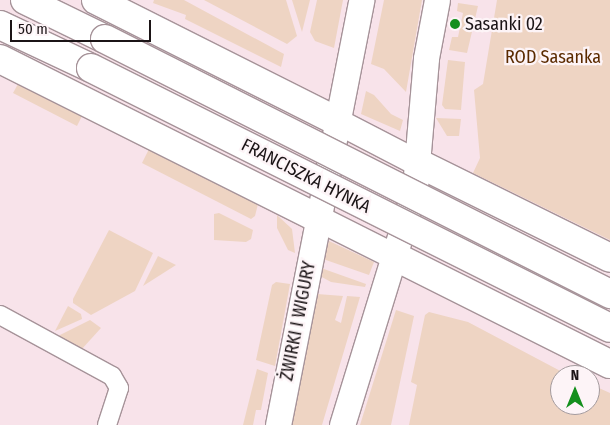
<!DOCTYPE html>
<html>
<head>
<meta charset="utf-8">
<style>
	body { margin:0 }
	#map { position:relative; width:610px; height:425px; overflow:hidden; background:#f8e3ea; font-family:"Fira Sans Condensed",sans-serif }
	div>[style] { position:absolute }
	.green>* { inset:0; background:#eed4c3 }
	.roads { filter:drop-shadow(1px 0 #a69399) drop-shadow(-1px 0 #a69399) drop-shadow(0 1px #a69399) drop-shadow(0 -1px #a69399) }
	.minor>* { height:18px; margin:-9px; padding:0 9px; transform-origin:9px; border-radius:9px; background:#fff }
	.secondary>* { height:25px; margin:-12.5px; padding:0 12.5px; transform-origin:12.5px; border-radius:12.5px; background:#fff }
	.primary>* { height:28px; margin:-14px; padding:0 14px; transform-origin:14px; border-radius:14px; background:#fff }
	.bridges { filter:drop-shadow(1px 0 #a69399) drop-shadow(-1px 0 #a69399) drop-shadow(0 1px #a69399) drop-shadow(0 -1px #a69399) }
	.primary-bridge>* { height:28px; margin:-14px; padding:0 14px; transform-origin:14px; border-radius:14px; background:#fff }
	.dots>* { width:14px; height:14px; translate:-50% -50%; box-sizing:border-box; border:2px solid #fdf4f7; border-radius:50% }
	span { translate:-50% -50%; white-space:nowrap; text-align:center; line-height:1.15; -webkit-text-stroke:4.5px #fdf4f7; paint-order:stroke }
	.poi-label { font-size:18px; color:#1b1416 }
	.left { translate:0 -50%; text-align:left }
	.park-label { font-size:18px; color:#5b2b00 }
	.street-label { font-size:18px; color:#1b1416 }
	.north { position:absolute; left:550px; top:365px; width:50px; height:50px; box-sizing:border-box; background:#fdf4f7; border:1px solid #a39a9d; border-radius:50%; rotate:0deg; font-size:14px; font-weight:700; line-height:20px; text-align:center; color:#1b1416 }
	.north::after { content:''; display:block; margin:auto; width:18px; height:22px; background:#148f1d; clip-path:polygon(50% 0,100% 100%,50% 72%,0 100%) }
	.scale { position:absolute; left:10px; top:20px; width:141px; height:22px; box-sizing:border-box; border:2px solid #1b1416; border-top:0; padding-left:6px; font-size:15px; line-height:18px; white-space:nowrap; color:#1b1416; -webkit-text-stroke:4px #fdf4f7; paint-order:stroke }
</style>
</head>
<body>
<div id="map">
	<div class="green">
		<i style="clip-path:polygon(154px 0,184px 0,284px 54px,281px 67px,185px 19px,186px 15px,153px 3px)"></i>
		<i style="clip-path:polygon(204px 0,286px 0,297px 36px,287px 44px)"></i>
		<i style="clip-path:polygon(292px 0,310px 0,302px 32px)"></i>
		<i style="clip-path:polygon(317px 0,343px 0,334px 48px,315px 41px,310px 32px)"></i>
		<i style="clip-path:polygon(384px 0,422px 0,406px 92px,384px 69px,371px 64px)"></i>
		<i style="clip-path:polygon(497px 0,610px 0,610px 240px,473px 173px,480px 158px,474px 90px,483px 84px)"></i>
		<i style="clip-path:polygon(458px 3px,478px 6px,467px 53px,449px 50px,452px 37px,458px 37px,463px 13px,457px 11px)"></i>
		<i style="clip-path:polygon(448px 60px,465px 62px,461px 110px,445px 109px,442px 105px)"></i>
		<i style="clip-path:polygon(18px 84px,82px 116px,77px 126px,13px 93px)"></i>
		<i style="clip-path:polygon(366px 91px,374px 95px,391px 114px,403px 120px,400px 131px,361px 114px)"></i>
		<i style="clip-path:polygon(436px 118px,461px 119px,459px 136px,447px 136px)"></i>
		<i style="clip-path:polygon(149px 149px,258px 204px,255px 216px,251px 219px,142px 163px)"></i>
		<i style="clip-path:polygon(219px 213px,253px 230px,251px 239px,246px 242px,214px 240px,214px 214px)"></i>
		<i style="clip-path:polygon(277px 215px,292px 229px,295px 253px,288px 250px,277px 228px)"></i>
		<i style="clip-path:polygon(109px 230px,153px 253px,135px 291px,91px 315px,73px 303px,73px 299px)"></i>
		<i style="clip-path:polygon(329px 241px,374px 262px,369px 275px,323px 259px)"></i>
		<i style="clip-path:polygon(158px 256px,176px 265px,143px 286px)"></i>
		<i style="clip-path:polygon(321px 268px,366px 284px,365px 287px,331px 282px,320px 276px)"></i>
		<i style="clip-path:polygon(276px 282px,290px 284px,275px 366px,256px 360px,272px 285px)"></i>
		<i style="clip-path:polygon(317px 294px,343px 296px,335px 320px,341px 323px,347px 296px,360px 297px,322px 425px,291px 425px)"></i>
		<i style="clip-path:polygon(68px 306px,81px 314px,82px 319px,55px 331px)"></i>
		<i style="clip-path:polygon(396px 310px,414px 316px,391px 425px,360px 425px)"></i>
		<i style="clip-path:polygon(429px 312px,468px 322px,568px 375px,560px 375px,560px 405px,590px 405px,590px 384px,610px 393px,610px 425px,409px 425px,417px 385px,411px 382px,425px 315px)"></i>
		<i style="clip-path:polygon(90px 320px,101px 328px,81px 350px,56px 337px)"></i>
		<i style="clip-path:polygon(257px 369px,268px 373px,261px 410px,256px 410px,253px 425px,243px 425px)"></i>
	</div>
	<div class="roads">
		<div class="minor">
			<i style="left:0;top:315px;width:128px;rotate:28.6deg"></i>
			<i style="left:112px;top:376px;width:14px;rotate:60deg"></i>
			<i style="left:119px;top:388px;width:39px;rotate:108deg"></i>
		</div>
		<div class="secondary">
			<i style="left:337px;top:121px;width:91px;rotate:27.4deg"></i>
			<i style="left:318px;top:218px;width:85px;rotate:26.6deg"></i>
			<i style="left:278px;top:425px;width:433px;rotate:-78.9deg"></i>
			<i style="left:342px;top:425px;width:249px;rotate:-72.9deg"></i>
			<i style="left:415px;top:187px;width:129px;rotate:-85.1deg"></i>
			<i style="left:426px;top:58px;width:59px;rotate:-79.3deg"></i>
		</div>
		<div class="primary">
			<i style="left:25px;top:0;width:89px;rotate:26deg"></i>
			<i style="left:96px;top:0;width:270px;rotate:26.7deg"></i>
			<i style="left:0;top:25px;width:101px;rotate:25.3deg"></i>
			<i style="left:0;top:59px;width:356px;rotate:26.6deg"></i>
			<i style="left:418px;top:163px;width:214px;rotate:26.3deg"></i>
			<i style="left:394px;top:256px;width:241px;rotate:26.6deg"></i>
		</div>
	</div>
	<div class="bridges">
		<div class="primary-bridge">
			<i style="left:105px;top:39px;width:566px;rotate:26.79deg"></i>
			<i style="left:91px;top:68px;width:580px;rotate:26.61deg"></i>
		</div>
	</div>
	<div class="dots">
		<i style="left:455px;top:24px;background:#148f1d"></i>
	</div>
	<div class="poi-label">
		<span class="left" style="left:465px;top:24px">Sasanki 02</span>
	</div>
	<div class="park-label">
		<span style="left:553px;top:57px">ROD Sasanka</span>
	</div>
	<div class="street-label">
		<span style="left:306px;top:176px;rotate:27deg">FRANCISZKA HYNKA</span>
		<span style="left:298px;top:321px;rotate:-79deg">ŻWIRKI I WIGURY</span>
	</div>
	<div class="north">N</div>
	<div class="scale">50 m</div>
</div>
</body>
</html>
